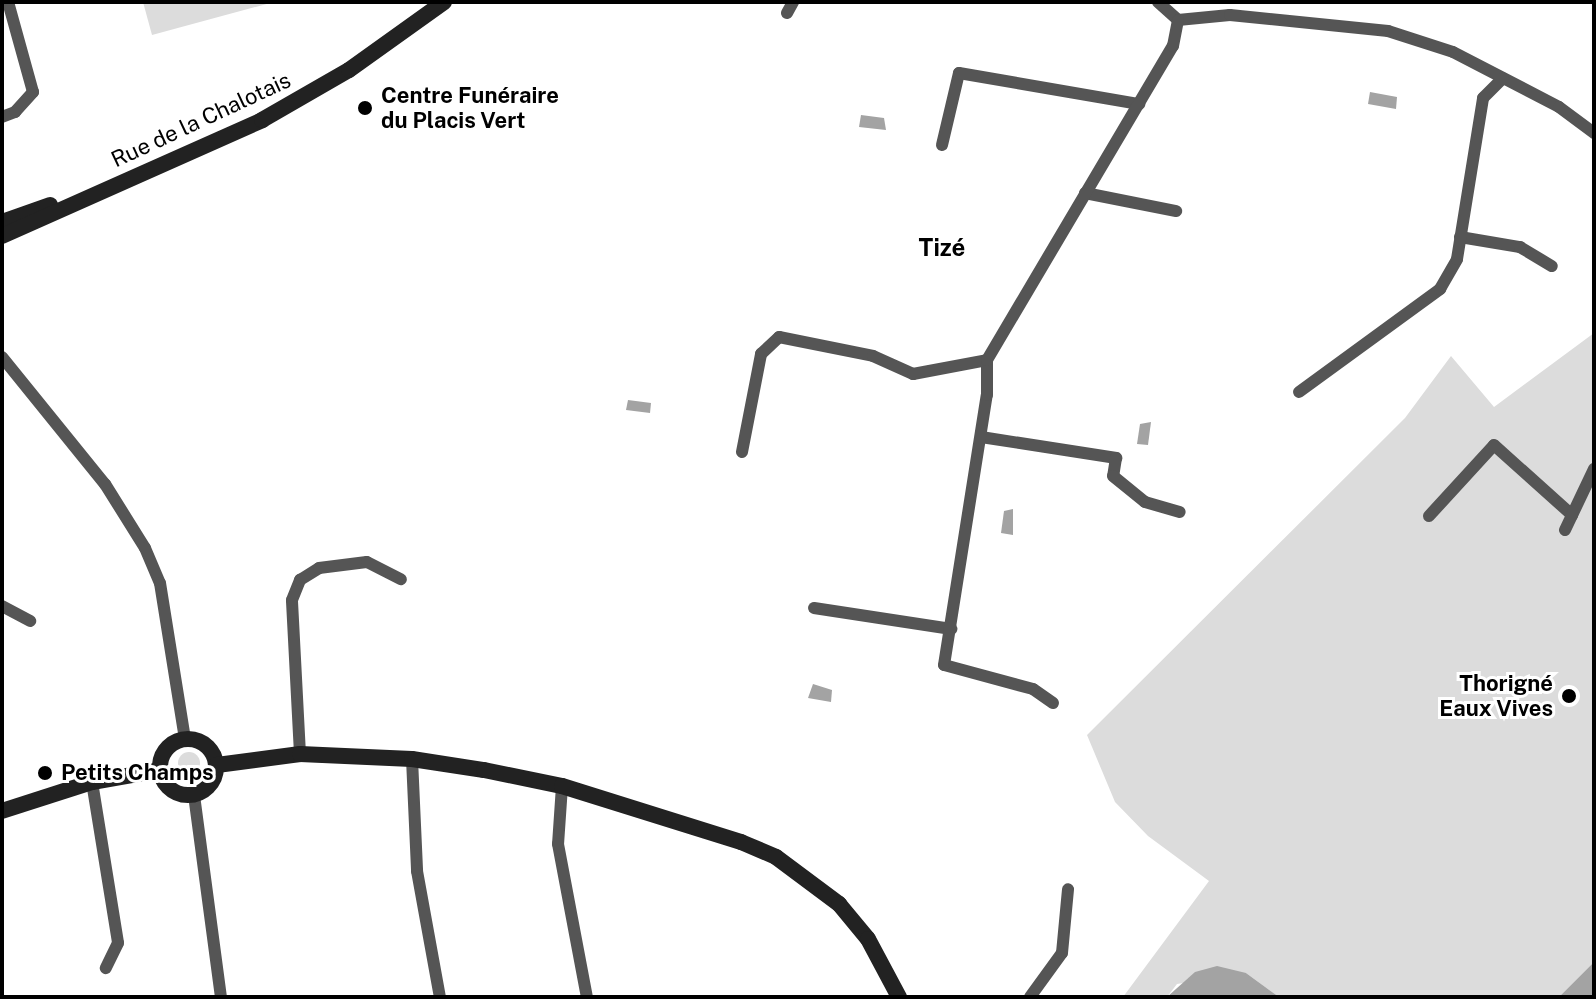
<!DOCTYPE html>
<html>
<head>
<meta charset="utf-8">
<style>
	body { margin:0 }
	#map { position:relative; width:1596px; height:999px; overflow:hidden; background:#fff; font-family:"Public Sans",sans-serif }
	div>[style] { position:absolute }
	.green>* { inset:0; background:#dcdcdc }
	.round { border-radius:50% }
	.water>* { inset:0; background:#a3a3a3 }
	.street>* { height:12px; margin:-6px; padding:0 6px; transform-origin:6px; border-radius:6px; background:#555 }
	.secondary>* { height:16px; margin:-8px; padding:0 8px; transform-origin:8px; border-radius:8px; background:#222 }
	.secondary>.ring { margin:-8px; padding:0; box-sizing:content-box; background:none; border:16px solid #222; border-radius:50% }
	.dots>* { width:22px; height:22px; translate:-50% -50%; box-sizing:border-box; border:4px solid #fff; border-radius:50% }
	span { translate:-50% -50%; white-space:nowrap; text-align:center; line-height:1.15; -webkit-text-stroke:6px #fff; paint-order:stroke }
	.poi-label { font-size:22px; color:#000; font-weight:700 }
	.left { translate:0 -50%; text-align:left }
	.right { translate:-100% -50%; text-align:right }
	.street-label { font-size:22px; color:#000 }
	.neighbourhood-label { font-size:24px; color:#000; font-weight:700 }
	.frame { position:absolute; inset:0; border:4px solid #000; pointer-events:none }
</style>
</head>
<body>
<div id="map">
	<div class="green">
		<i style="clip-path:polygon(143px 2px,274px 2px,152px 35px)"></i>
		<i style="clip-path:polygon(1594px 333px,1594px 962px,1559px 997px,1279px 997px,1246px 973px,1177px 984px,1167px 997px,1123px 997px,1209px 881px,1148px 836px,1115px 802px,1087px 735px,1405px 418px,1451px 356px,1494px 407px)"></i>
		<i class="round" style="left:178px;top:752px;width:22px;height:22px"></i>
	</div>
	<div class="water">
		<i style="clip-path:polygon(1370px 92px,1397px 97px,1396px 109px,1368px 104px)"></i>
		<i style="clip-path:polygon(861px 115px,884px 118px,886px 130px,859px 127px)"></i>
		<i style="clip-path:polygon(628px 400px,651px 403px,650px 413px,626px 410px)"></i>
		<i style="clip-path:polygon(1151px 422px,1148px 445px,1137px 444px,1140px 424px)"></i>
		<i style="clip-path:polygon(1013px 509px,1013px 535px,1001px 533px,1004px 511px)"></i>
		<i style="clip-path:polygon(813px 684px,832px 690px,831px 702px,808px 698px)"></i>
		<i style="clip-path:polygon(1594px 962px,1594px 997px,1559px 997px)"></i>
		<i style="clip-path:polygon(1217px 966px,1246px 973px,1279px 997px,1167px 997px,1195px 972px)"></i>
	</div>
	<div class="street">
		<i style="left:1158px;top:2px;width:27px;rotate:42deg"></i>
		<i style="left:1178px;top:20px;width:52px;rotate:-5.5deg"></i>
		<i style="left:1230px;top:15px;width:159px;rotate:5.8deg"></i>
		<i style="left:1388px;top:31px;width:68px;rotate:17.9deg"></i>
		<i style="left:1453px;top:52px;width:119px;rotate:27.4deg"></i>
		<i style="left:1559px;top:107px;width:44px;rotate:36.6deg"></i>
		<i style="left:787px;top:13px;width:13px;rotate:-61deg"></i>
		<i style="left:2px;top:117px;width:14px;rotate:-21deg"></i>
		<i style="left:15px;top:112px;width:27px;rotate:-48deg"></i>
		<i style="left:33px;top:92px;width:93px;rotate:-105.5deg"></i>
		<i style="left:942px;top:145px;width:74px;rotate:-76.7deg"></i>
		<i style="left:959px;top:73px;width:183px;rotate:9.8deg"></i>
		<i style="left:1085px;top:193px;width:93px;rotate:11.2deg"></i>
		<i style="left:1460px;top:237px;width:61px;rotate:9.5deg"></i>
		<i style="left:1520px;top:247px;width:37px;rotate:31deg"></i>
		<i style="left:2px;top:357px;width:164px;rotate:51deg"></i>
		<i style="left:105px;top:484px;width:75px;rotate:58deg"></i>
		<i style="left:145px;top:548px;width:38px;rotate:67deg"></i>
		<i style="left:160px;top:583px;width:158px;rotate:80.9deg"></i>
		<i style="left:1299px;top:392px;width:175px;rotate:-36.1deg"></i>
		<i style="left:1440px;top:289px;width:34px;rotate:-60deg"></i>
		<i style="left:1457px;top:259px;width:163px;rotate:-80.8deg"></i>
		<i style="left:1483px;top:98px;width:28px;rotate:-45deg"></i>
		<i style="left:981px;top:437px;width:137px;rotate:8.8deg"></i>
		<i style="left:1116px;top:458px;width:18px;rotate:99deg"></i>
		<i style="left:1113px;top:476px;width:41px;rotate:39.1deg"></i>
		<i style="left:1145px;top:502px;width:36px;rotate:16deg"></i>
		<i style="left:742px;top:452px;width:100px;rotate:-79deg"></i>
		<i style="left:761px;top:354px;width:25px;rotate:-43deg"></i>
		<i style="left:779px;top:337px;width:96px;rotate:11.4deg"></i>
		<i style="left:873px;top:356px;width:44px;rotate:24.2deg"></i>
		<i style="left:913px;top:374px;width:75px;rotate:-10.7deg"></i>
		<i style="left:1429px;top:516px;width:96px;rotate:-47.5deg"></i>
		<i style="left:1494px;top:445px;width:105px;rotate:41.9deg"></i>
		<i style="left:1565px;top:530px;width:68px;rotate:-64.6deg"></i>
		<i style="left:2px;top:606px;width:32px;rotate:28deg"></i>
		<i style="left:814px;top:608px;width:139px;rotate:8.7deg"></i>
		<i style="left:1053px;top:703px;width:24px;rotate:-145deg"></i>
		<i style="left:1033px;top:689px;width:92px;rotate:-164.9deg"></i>
		<i style="left:944px;top:665px;width:273px;rotate:-81deg"></i>
		<i style="left:987px;top:395px;width:35px;rotate:-90deg"></i>
		<i style="left:987px;top:360px;width:365px;rotate:-59.4deg"></i>
		<i style="left:1173px;top:46px;width:26px;rotate:-79deg"></i>
		<i style="left:300px;top:754px;width:154px;rotate:-93deg"></i>
		<i style="left:292px;top:600px;width:22px;rotate:-68deg"></i>
		<i style="left:300px;top:580px;width:22px;rotate:-32deg"></i>
		<i style="left:319px;top:568px;width:48px;rotate:-7.1deg"></i>
		<i style="left:367px;top:562px;width:38px;rotate:27deg"></i>
		<i style="left:412px;top:759px;width:112px;rotate:87.4deg"></i>
		<i style="left:417px;top:871px;width:128px;rotate:79.7deg"></i>
		<i style="left:92px;top:782px;width:163px;rotate:80.8deg"></i>
		<i style="left:118px;top:943px;width:28px;rotate:116deg"></i>
		<i style="left:562px;top:786px;width:58px;rotate:93.9deg"></i>
		<i style="left:558px;top:844px;width:156px;rotate:79.3deg"></i>
		<i style="left:194px;top:795px;width:204px;rotate:82.4deg"></i>
		<i style="left:1030px;top:997px;width:54px;rotate:-54deg"></i>
		<i style="left:1062px;top:953px;width:64px;rotate:-84.6deg"></i>
	</div>
	<div class="secondary">
		<i style="left:2px;top:222px;width:51px;rotate:-19.5deg"></i>
		<i style="left:2px;top:236px;width:285px;rotate:-24deg"></i>
		<i style="left:262px;top:120px;width:100px;rotate:-29.9deg"></i>
		<i style="left:349px;top:70px;width:117px;rotate:-35.6deg"></i>
		<i class="ring" style="left:160px;top:739px;width:40px;height:40px"></i>
		<i style="left:217px;top:765px;width:84px;rotate:-7.5deg"></i>
		<i style="left:300px;top:754px;width:112px;rotate:2.6deg"></i>
		<i style="left:412px;top:759px;width:73px;rotate:8.7deg"></i>
		<i style="left:484px;top:770px;width:80px;rotate:11.6deg"></i>
		<i style="left:562px;top:786px;width:188px;rotate:17.4deg"></i>
		<i style="left:741px;top:842px;width:38px;rotate:23deg"></i>
		<i style="left:776px;top:857px;width:79px;rotate:36.7deg"></i>
		<i style="left:839px;top:904px;width:45px;rotate:50.4deg"></i>
		<i style="left:868px;top:939px;width:66px;rotate:61.9deg"></i>
		<i style="left:2px;top:811px;width:95px;rotate:-17.9deg"></i>
		<i style="left:92px;top:782px;width:69px;rotate:-10deg"></i>
	</div>
	<div class="dots">
		<i style="left:365px;top:108px;background:#000"></i>
		<i style="left:1569px;top:696px;background:#000"></i>
		<i style="left:45px;top:773px;background:#000"></i>
	</div>
	<div class="poi-label">
		<span class="left" style="left:381px;top:108px">Centre Funéraire<br>du Placis Vert</span>
		<span class="right" style="left:1553px;top:696px">Thorigné<br>Eaux Vives</span>
		<span class="left" style="left:61px;top:773px">Petits Champs</span>
	</div>
	<div class="street-label">
		<span style="left:201px;top:120px;rotate:-25deg">Rue de la Chalotais</span>
	</div>
	<div class="neighbourhood-label">
		<span style="left:942px;top:248px">Tizé</span>
	</div>
	<div class="frame"></div>
</div>
</body>
</html>
